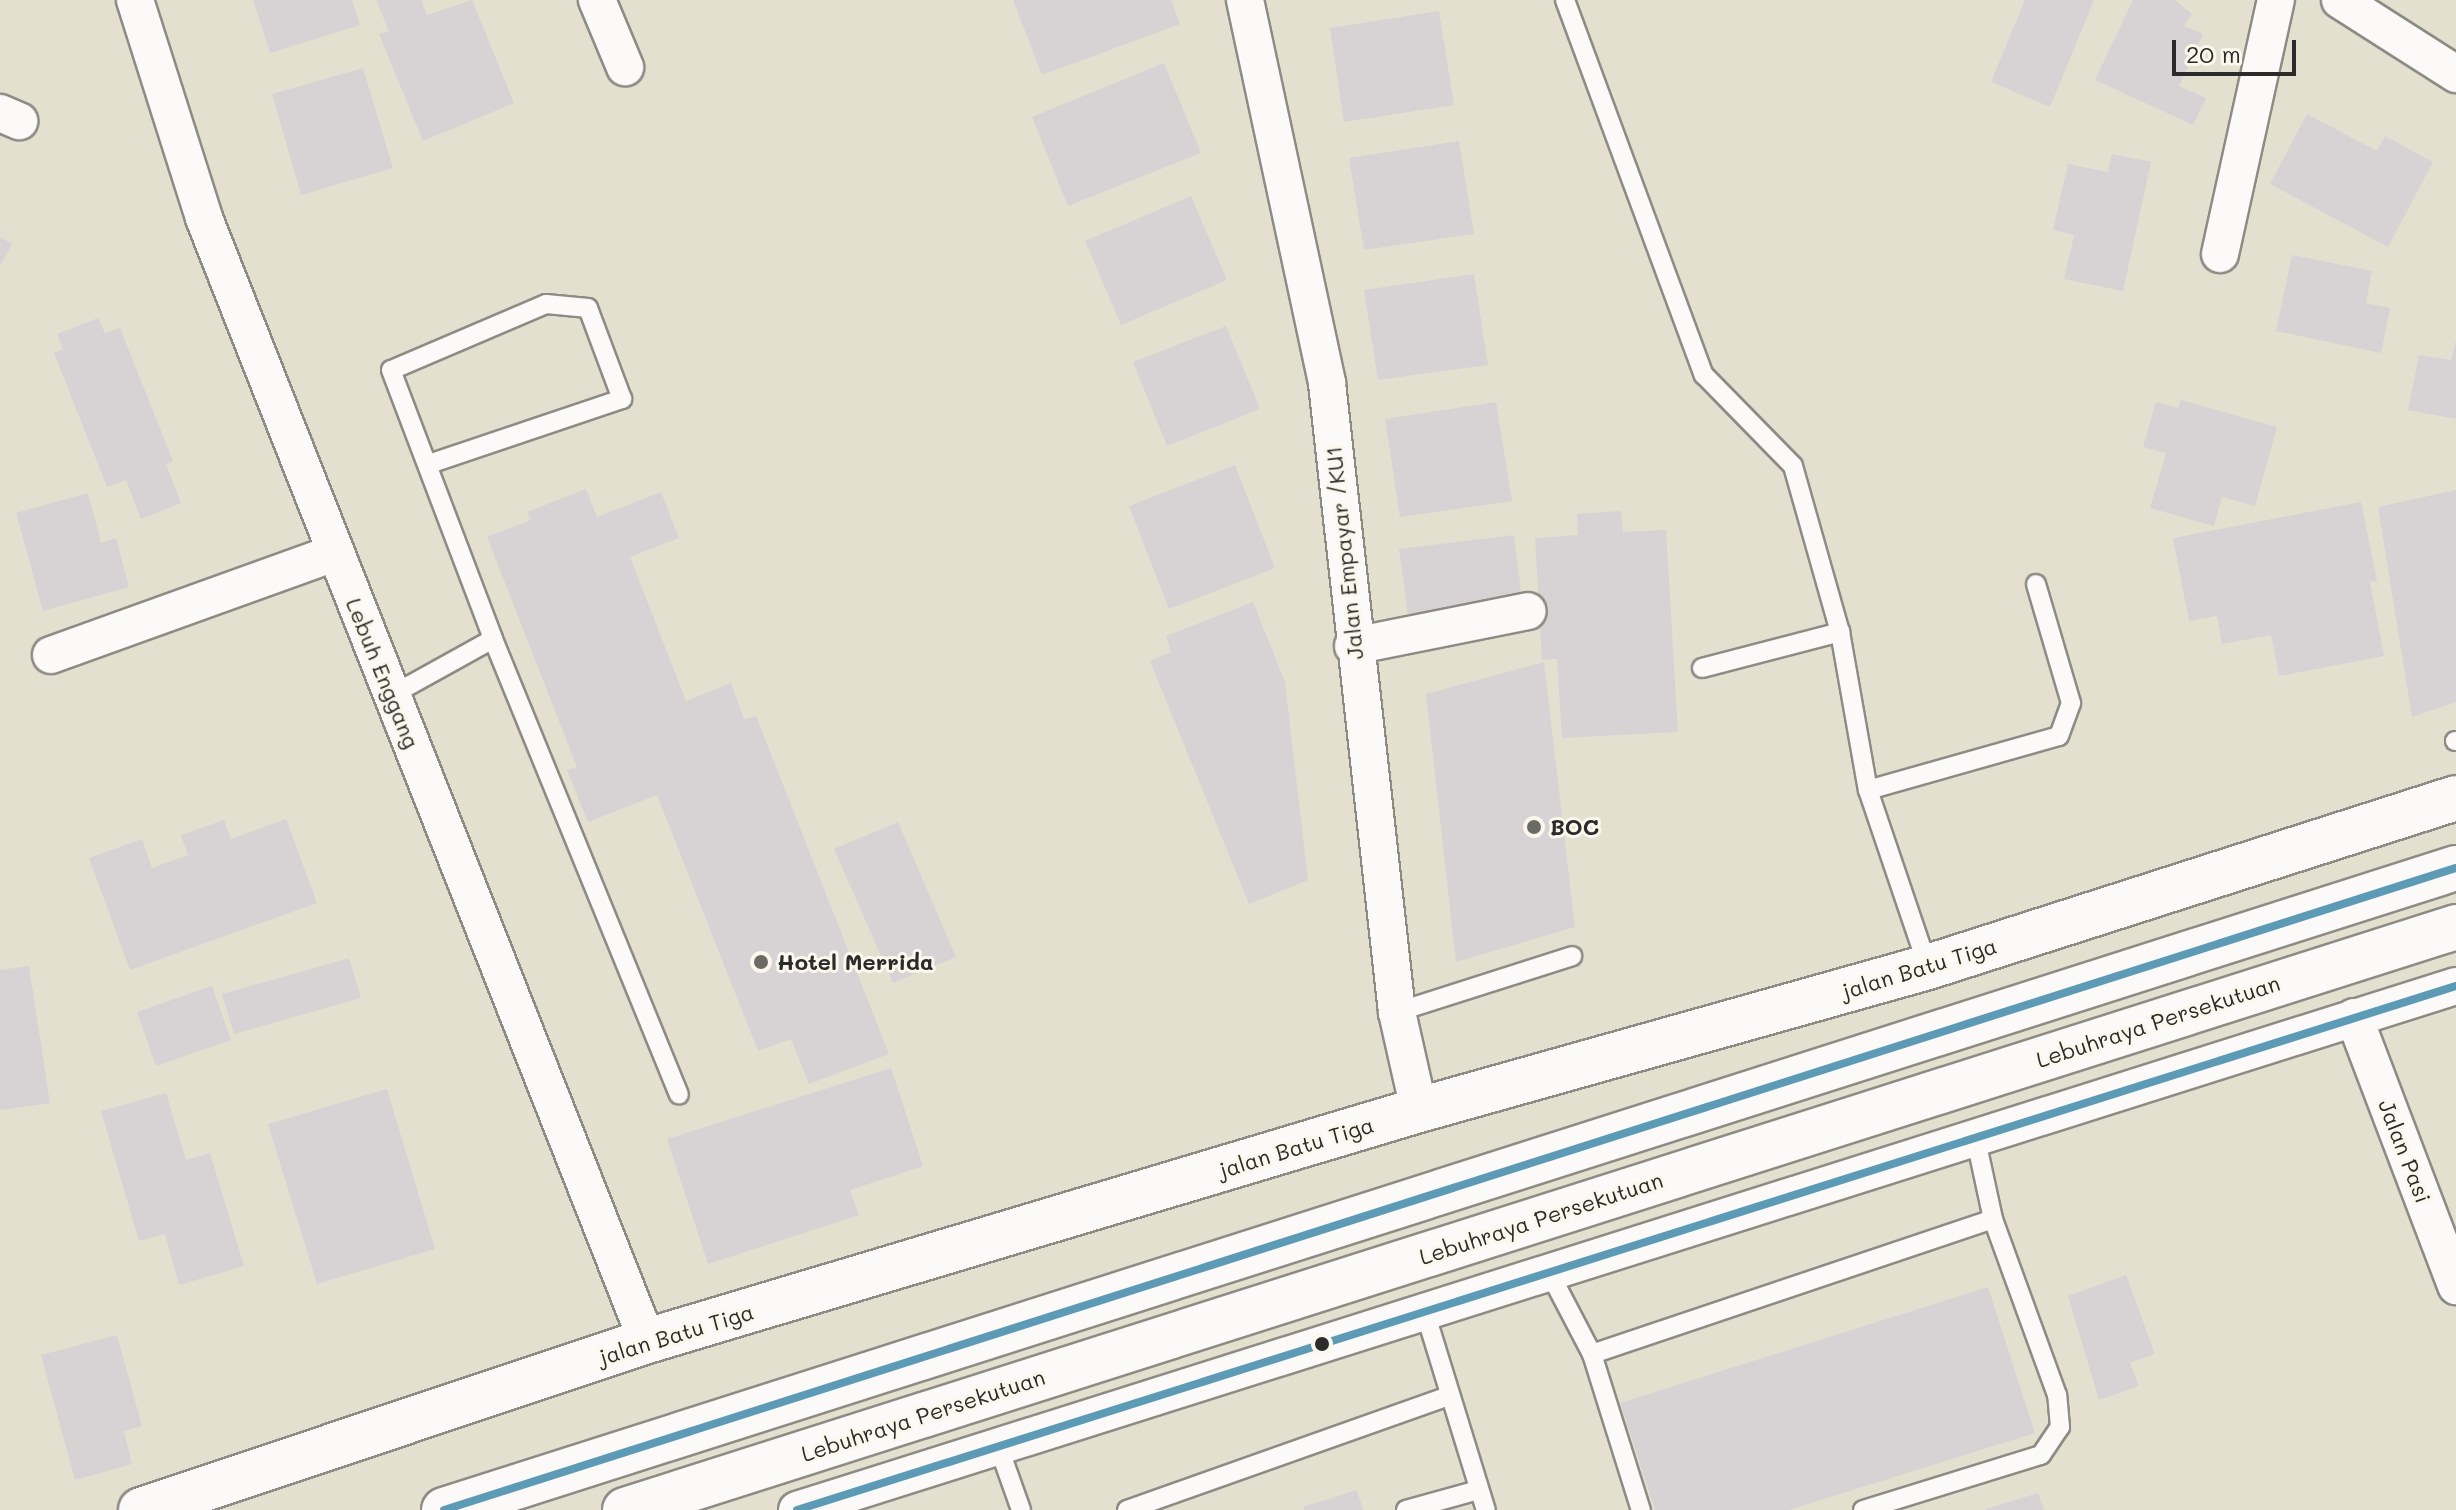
<!DOCTYPE html>
<html>
<head>
<meta charset="utf-8">
<style>
	body { margin:0 }
	#map { position:relative; width:2456px; height:1510px; overflow:hidden; background:#e4e0d0; font-family:Mali,sans-serif }
	div>[style] { position:absolute }
	.building>* { inset:0; background:#d7d2d4 }
	.roads { filter:drop-shadow(2px 0 #8d8b84) drop-shadow(-2px 0 #8d8b84) drop-shadow(0 2px #8d8b84) drop-shadow(0 -2px #8d8b84) }
	.service>* { height:18px; margin:-9px; padding:0 9px; transform-origin:9px; border-radius:9px; background:#fbfaf8 }
	.minor>* { height:36px; margin:-18px; padding:0 18px; transform-origin:18px; border-radius:18px; background:#fbfaf8 }
	.tertiary>* { height:44px; margin:-22px; padding:0 22px; transform-origin:22px; border-radius:22px; background:#fbfaf8 }
	.trunk>* { height:44px; margin:-22px; padding:0 22px; transform-origin:22px; border-radius:22px; background:#fbfaf8 }
	.bus-1>* { height:8px; margin:-4px; padding:0 4px; transform-origin:4px; border-radius:4px; background:#5c9ab6 }
	.dots>* { width:22px; height:22px; translate:-50% -50%; box-sizing:border-box; border:4px solid #fbf7ec; border-radius:50% }
	span { translate:-50% -50%; white-space:nowrap; text-align:center; line-height:1.15; -webkit-text-stroke:6px #fbf7ec; paint-order:stroke }
	.street-label { font-size:22px; color:#2b2b2b }
	.poi-label { font-size:22px; color:#2b2b2b; font-weight:700 }
	.left { translate:0 -50%; text-align:left }
	.scale { position:absolute; left:2172px; top:40px; width:124px; height:36px; box-sizing:border-box; border:4px solid #2b2b2b; border-top:0; padding-left:10px; font-size:24px; line-height:28px; white-space:nowrap; color:#2b2b2b; -webkit-text-stroke:6px #fbf7ec; paint-order:stroke }
</style>
</head>
<body>
<div id="map">
	<div class="building">
		<i style="clip-path:polygon(253px 0,352px 0,360px 25px,270px 53px)"></i>
		<i style="clip-path:polygon(376px 0,421px 0,427px 15px,472px 0,514px 103px,423px 141px,379px 34px,389px 31px)"></i>
		<i style="clip-path:polygon(1013px 0,1171px 0,1180px 24px,1042px 75px)"></i>
		<i style="clip-path:polygon(2025px 0,2094px 0,2050px 107px,1991px 82px)"></i>
		<i style="clip-path:polygon(2133px 0,2175px 0,2192px 14px,2184px 26px,2203px 34px,2179px 86px,2206px 98px,2193px 125px,2095px 80px)"></i>
		<i style="clip-path:polygon(1439px 11px,1454px 105px,1344px 122px,1330px 28px)"></i>
		<i style="clip-path:polygon(1164px 63px,1201px 153px,1068px 206px,1032px 117px)"></i>
		<i style="clip-path:polygon(363px 68px,393px 168px,301px 195px,272px 94px)"></i>
		<i style="clip-path:polygon(2307px 114px,2377px 151px,2385px 136px,2433px 162px,2388px 247px,2270px 184px)"></i>
		<i style="clip-path:polygon(1459px 141px,1474px 234px,1364px 250px,1349px 158px)"></i>
		<i style="clip-path:polygon(2112px 154px,2151px 162px,2123px 291px,2064px 279px,2074px 235px,2053px 230px,2068px 164px,2108px 172px)"></i>
		<i style="clip-path:polygon(1191px 196px,1227px 280px,1121px 325px,1085px 241px)"></i>
		<i style="clip-path:polygon(0 237px,12px 244px,0 266px)"></i>
		<i style="clip-path:polygon(2292px 255px,2372px 271px,2366px 303px,2390px 308px,2381px 353px,2276px 331px)"></i>
		<i style="clip-path:polygon(1474px 274px,1488px 365px,1378px 380px,1364px 290px)"></i>
		<i style="clip-path:polygon(98px 318px,105px 333px,120px 328px,173px 461px,166px 464px,181px 503px,141px 519px,126px 480px,107px 487px,54px 353px,63px 349px,57px 334px)"></i>
		<i style="clip-path:polygon(1226px 326px,1260px 409px,1167px 446px,1133px 362px)"></i>
		<i style="clip-path:polygon(2456px 340px,2456px 419px,2408px 410px,2419px 355px,2451px 360px)"></i>
		<i style="clip-path:polygon(2181px 400px,2277px 427px,2255px 506px,2222px 497px,2214px 526px,2150px 508px,2166px 453px,2143px 447px,2156px 402px,2178px 408px)"></i>
		<i style="clip-path:polygon(1496px 402px,1512px 501px,1400px 517px,1385px 419px)"></i>
		<i style="clip-path:polygon(1235px 465px,1275px 568px,1169px 609px,1129px 506px)"></i>
		<i style="clip-path:polygon(586px 489px,597px 517px,661px 492px,679px 538px,630px 557px,686px 701px,731px 683px,744px 719px,756px 716px,889px 1054px,809px 1084px,791px 1039px,758px 1051px,657px 795px,588px 822px,567px 770px,577px 767px,487px 537px,531px 520px,527px 512px)"></i>
		<i style="clip-path:polygon(2456px 490px,2456px 702px,2412px 717px,2378px 507px)"></i>
		<i style="clip-path:polygon(88px 493px,101px 543px,116px 538px,129px 587px,43px 611px,16px 513px)"></i>
		<i style="clip-path:polygon(2361px 502px,2377px 581px,2370px 582px,2384px 656px,2279px 676px,2271px 635px,2222px 644px,2217px 616px,2189px 621px,2173px 538px)"></i>
		<i style="clip-path:polygon(1621px 511px,1623px 532px,1666px 530px,1678px 732px,1562px 738px,1557px 659px,1542px 660px,1535px 538px,1578px 535px,1577px 514px)"></i>
		<i style="clip-path:polygon(1514px 535px,1526px 631px,1412px 645px,1399px 549px)"></i>
		<i style="clip-path:polygon(1253px 602px,1285px 682px,1308px 880px,1249px 904px,1150px 661px,1171px 652px,1166px 636px)"></i>
		<i style="clip-path:polygon(1544px 662px,1575px 927px,1456px 962px,1426px 694px)"></i>
		<i style="clip-path:polygon(286px 819px,317px 903px,130px 970px,89px 858px,142px 839px,152px 868px,188px 855px,181px 835px,224px 820px,231px 839px)"></i>
		<i style="clip-path:polygon(898px 822px,956px 957px,893px 983px,834px 849px)"></i>
		<i style="clip-path:polygon(349px 958px,361px 998px,234px 1034px,222px 994px)"></i>
		<i style="clip-path:polygon(29px 966px,50px 1103px,0 1110px,0 970px)"></i>
		<i style="clip-path:polygon(212px 986px,231px 1040px,156px 1066px,137px 1012px)"></i>
		<i style="clip-path:polygon(891px 1068px,923px 1166px,850px 1190px,859px 1215px,708px 1264px,667px 1139px)"></i>
		<i style="clip-path:polygon(387px 1089px,435px 1249px,317px 1284px,268px 1124px)"></i>
		<i style="clip-path:polygon(166px 1093px,186px 1160px,210px 1153px,244px 1266px,179px 1285px,165px 1234px,139px 1241px,101px 1111px)"></i>
		<i style="clip-path:polygon(2126px 1275px,2155px 1354px,2130px 1363px,2139px 1386px,2099px 1400px,2068px 1296px)"></i>
		<i style="clip-path:polygon(1988px 1287px,2035px 1433px,1789px 1510px,1655px 1510px,1620px 1403px)"></i>
		<i style="clip-path:polygon(117px 1335px,142px 1426px,124px 1431px,132px 1464px,75px 1480px,41px 1355px)"></i>
		<i style="clip-path:polygon(1357px 1490px,1363px 1510px,1304px 1510px,1303px 1507px)"></i>
		<i style="clip-path:polygon(2038px 1493px,2044px 1510px,1987px 1510px,1986px 1509px)"></i>
	</div>
	<div class="roads">
		<div class="service">
			<i style="left:1565px;top:0;width:400px;rotate:69.7deg"></i>
			<i style="left:1704px;top:375px;width:127px;rotate:45.6deg"></i>
			<i style="left:1793px;top:466px;width:173px;rotate:74.2deg"></i>
			<i style="left:1840px;top:632px;width:160px;rotate:80deg"></i>
			<i style="left:1868px;top:790px;width:187px;rotate:71.3deg"></i>
			<i style="left:429px;top:464px;width:204px;rotate:-18.6deg"></i>
			<i style="left:622px;top:399px;width:97px;rotate:-110.5deg"></i>
			<i style="left:588px;top:308px;width:42px;rotate:-174.6deg"></i>
			<i style="left:546px;top:304px;width:168px;rotate:156.9deg"></i>
			<i style="left:391px;top:370px;width:288px;rotate:69.2deg"></i>
			<i style="left:1702px;top:668px;width:143px;rotate:-14.6deg"></i>
			<i style="left:392px;top:695px;width:115px;rotate:-29deg"></i>
			<i style="left:493px;top:639px;width:492px;rotate:67.8deg"></i>
			<i style="left:2455px;top:741px;width:1px"></i>
			<i style="left:1868px;top:790px;width:198px;rotate:-15.8deg"></i>
			<i style="left:2059px;top:736px;width:35px;rotate:-70deg"></i>
			<i style="left:2071px;top:703px;width:124px;rotate:-106.4deg"></i>
			<i style="left:1397px;top:1012px;width:184px;rotate:-17.7deg"></i>
			<i style="left:1548px;top:1270px;width:95px;rotate:62.4deg"></i>
			<i style="left:1592px;top:1354px;width:164px;rotate:72.6deg"></i>
			<i style="left:1424px;top:1309px;width:210px;rotate:72.9deg"></i>
			<i style="left:1592px;top:1354px;width:423px;rotate:-18.6deg"></i>
			<i style="left:998px;top:1445px;width:69px;rotate:70.5deg"></i>
			<i style="left:1127px;top:1510px;width:342px;rotate:-19.5deg"></i>
			<i style="left:1406px;top:1510px;width:75px;rotate:-15.5deg"></i>
			<i style="left:1863px;top:1510px;width:186px;rotate:-17.2deg"></i>
			<i style="left:2041px;top:1455px;width:34px;rotate:-56deg"></i>
			<i style="left:2060px;top:1427px;width:32px;rotate:-95deg"></i>
			<i style="left:2057px;top:1395px;width:187px;rotate:-110deg"></i>
			<i style="left:1993px;top:1219px;width:85px;rotate:-102.2deg"></i>
		</div>
		<div class="minor">
			<i style="left:135px;top:0;width:229px;rotate:72.4deg"></i>
			<i style="left:204px;top:218px;width:1207px;rotate:68.47deg"></i>
			<i style="left:597px;top:0;width:73px;rotate:67.3deg"></i>
			<i style="left:1245px;top:0;width:392px;rotate:77.9deg"></i>
			<i style="left:1327px;top:383px;width:633px;rotate:83.65deg"></i>
			<i style="left:1397px;top:1012px;width:100px;rotate:77.3deg"></i>
			<i style="left:2340px;top:0;width:138px;rotate:32.5deg"></i>
			<i style="left:0;top:113px;width:21px;rotate:23deg"></i>
			<i style="left:2220px;top:254px;width:260px;rotate:-77.6deg"></i>
			<i style="left:1353px;top:646px;width:178px;rotate:-11.3deg"></i>
			<i style="left:51px;top:655px;width:302px;rotate:-19.8deg"></i>
			<i style="left:2354px;top:1017px;width:288px;rotate:69.2deg"></i>
			<i style="left:797px;top:1510px;width:1740px;rotate:-17.53deg"></i>
		</div>
		<div class="tertiary">
			<i style="left:141px;top:1510px;width:533px;rotate:-18.47deg"></i>
			<i style="left:647px;top:1341px;width:806px;rotate:-16.66deg"></i>
			<i style="left:1419px;top:1110px;width:529px;rotate:-15.69deg"></i>
			<i style="left:1928px;top:967px;width:554px;rotate:-17.75deg"></i>
		</div>
		<div class="trunk">
			<i style="left:444px;top:1510px;width:2112px;rotate:-17.7deg"></i>
			<i style="left:625px;top:1510px;width:1922px;rotate:-17.66deg"></i>
		</div>
	</div>
	<div class="bus-1">
		<i style="left:444px;top:1510px;width:2112px;rotate:-17.7deg"></i>
		<i style="left:797px;top:1510px;width:1740px;rotate:-17.53deg"></i>
	</div>
	<div class="dots">
		<i style="left:1534px;top:827px;background:#6c6a65"></i>
		<i style="left:761px;top:962px;background:#6c6a65"></i>
		<i style="left:1322px;top:1344px;background:#2b2b2b"></i>
	</div>
	<div class="street-label">
		<span style="left:1344px;top:553px;rotate:-96deg">Jalan Empayar /KU1</span>
		<span style="left:383px;top:673px;rotate:68deg">Lebuh Enggang</span>
		<span style="left:1919px;top:968px;rotate:-17deg">jalan Batu Tiga</span>
		<span style="left:2158px;top:1021px;rotate:-18deg">Lebuhraya Persekutuan</span>
		<span style="left:1296px;top:1147px;rotate:-17deg">jalan Batu Tiga</span>
		<span style="left:2405px;top:1151px;rotate:69deg">Jalan Pasi</span>
		<span style="left:1541px;top:1218px;rotate:-18deg">Lebuhraya Persekutuan</span>
		<span style="left:676px;top:1334px;rotate:-17deg">jalan Batu Tiga</span>
		<span style="left:923px;top:1415px;rotate:-18deg">Lebuhraya Persekutuan</span>
	</div>
	<div class="poi-label">
		<span class="left" style="left:1550px;top:827px">BOC</span>
		<span class="left" style="left:777px;top:962px">Hotel Merrida</span>
	</div>
	<div class="scale">20 m</div>
</div>
</body>
</html>
